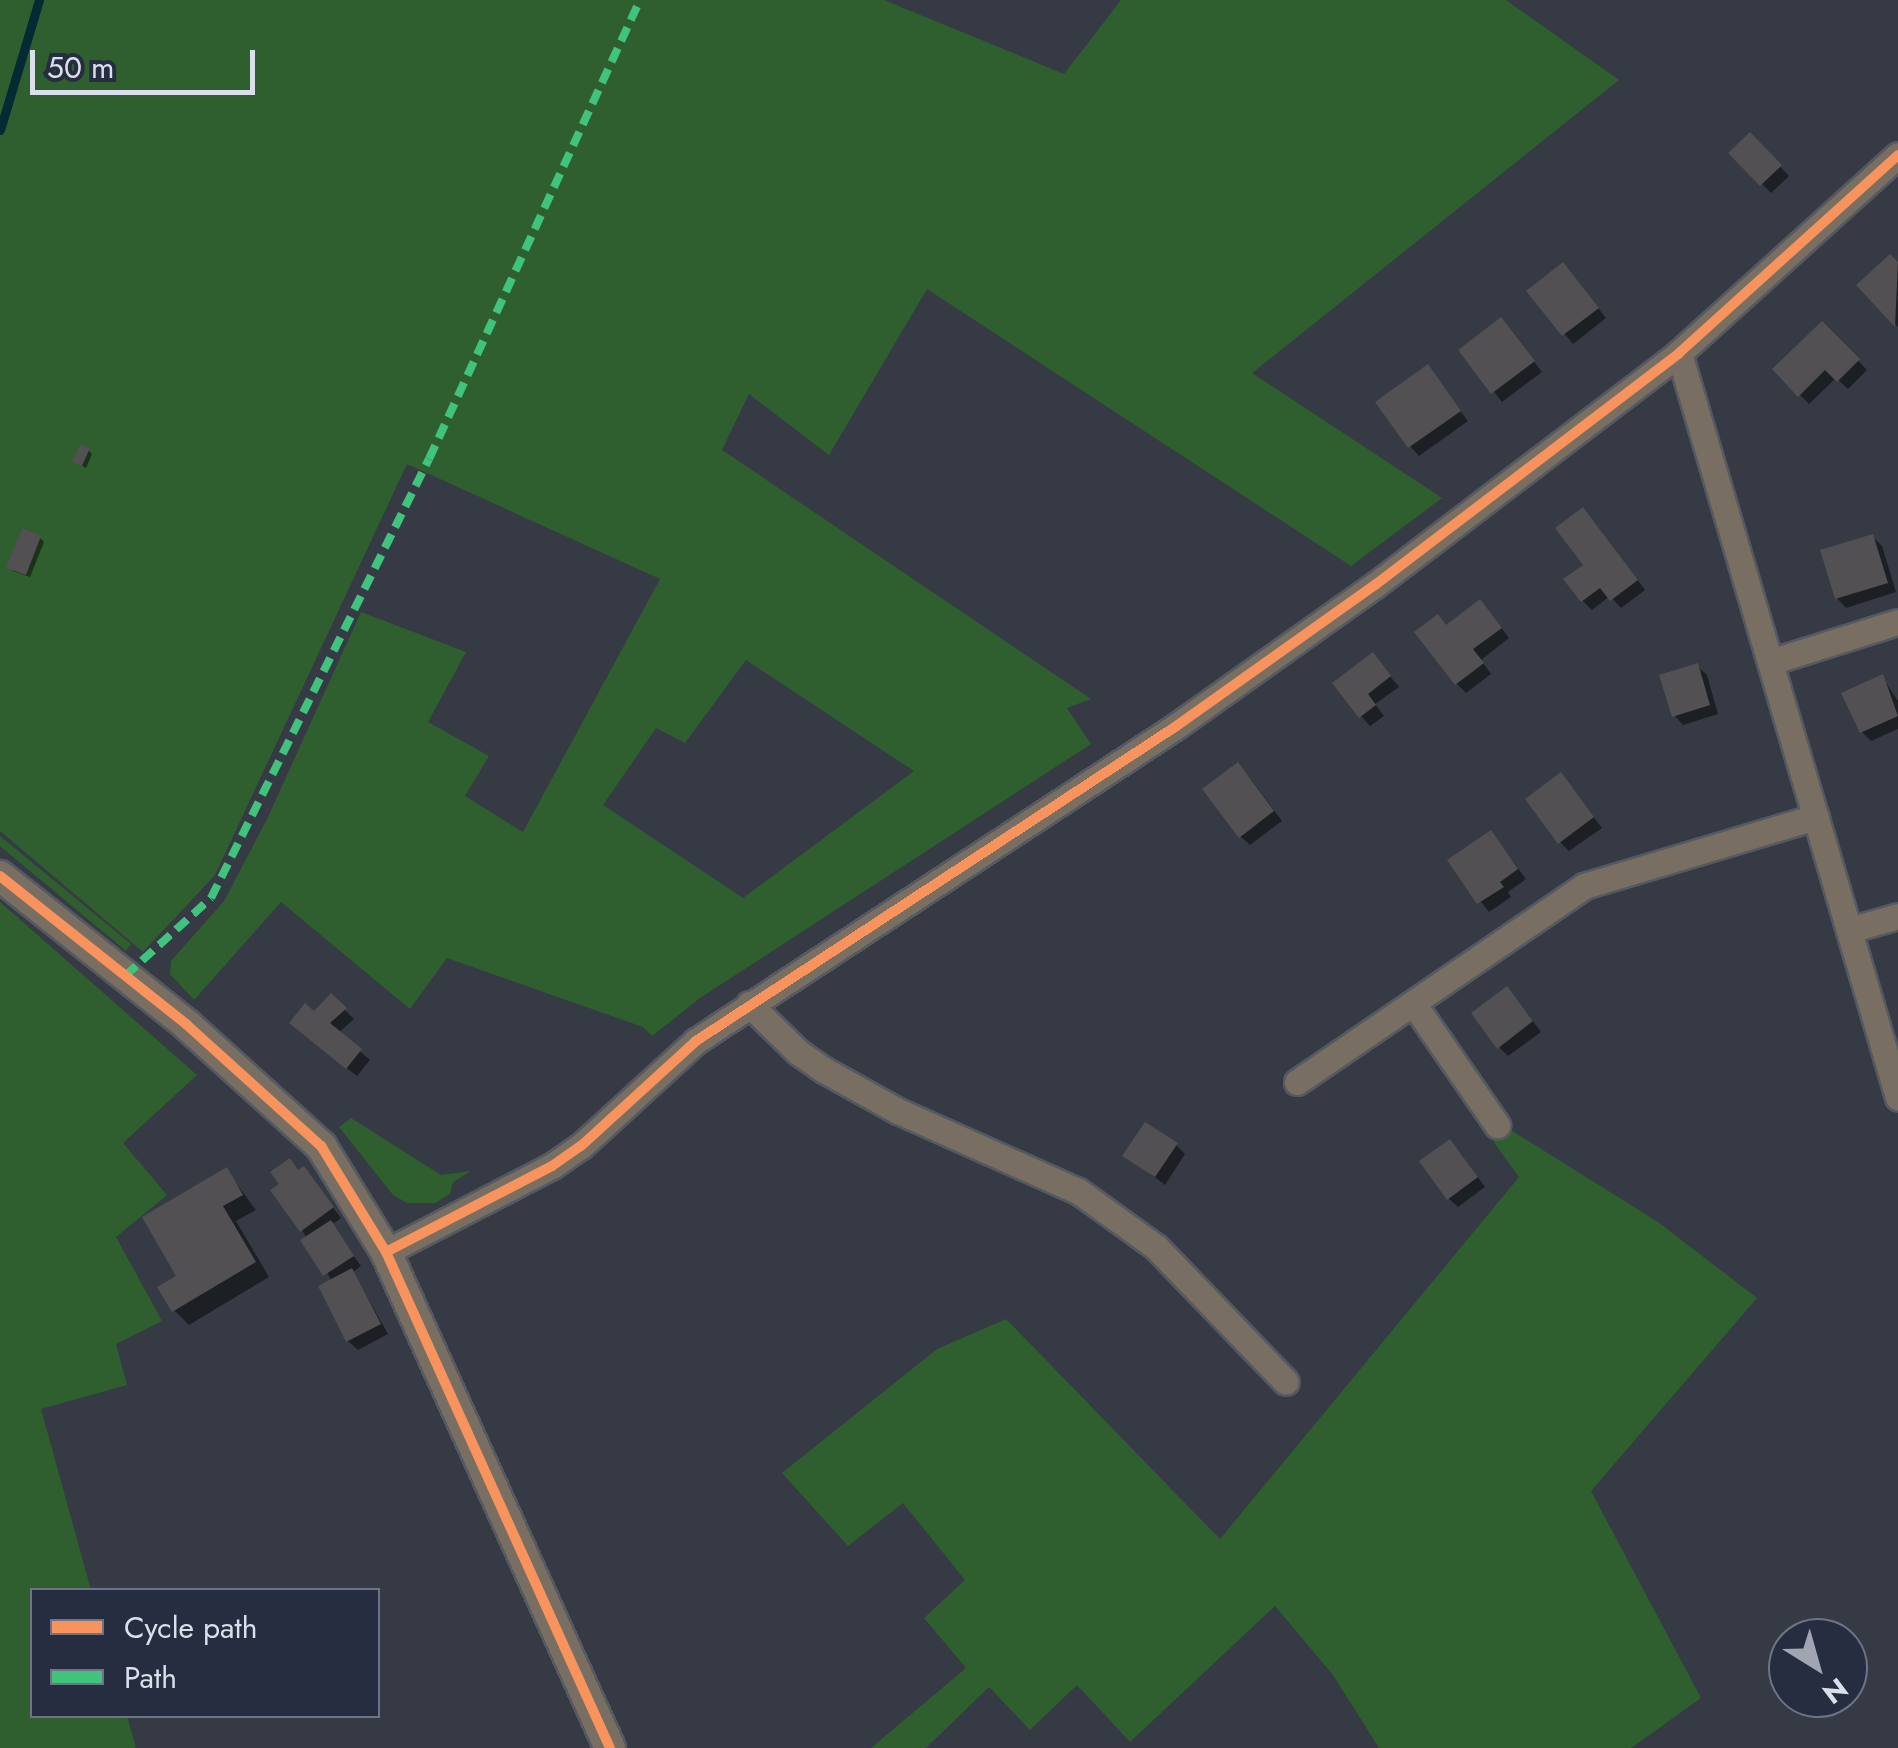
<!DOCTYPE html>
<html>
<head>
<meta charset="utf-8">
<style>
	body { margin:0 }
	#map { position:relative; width:1898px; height:1748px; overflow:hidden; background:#363a45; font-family:Jost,sans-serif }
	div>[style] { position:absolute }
	.green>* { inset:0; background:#2f5e2f }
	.shadow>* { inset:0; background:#0007 }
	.stream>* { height:9px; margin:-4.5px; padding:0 4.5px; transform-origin:4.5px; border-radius:4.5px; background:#052a33 }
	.building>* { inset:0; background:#525052 }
	.roads { filter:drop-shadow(2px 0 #555961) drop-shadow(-2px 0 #555961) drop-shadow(0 2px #555961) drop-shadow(0 -2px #555961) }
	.minor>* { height:25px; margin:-12.5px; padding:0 12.5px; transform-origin:12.5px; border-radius:12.5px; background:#786e62 }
	.tertiary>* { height:30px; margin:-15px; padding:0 15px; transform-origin:15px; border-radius:15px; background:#786e62 }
	.quiet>* { height:8px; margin-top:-4px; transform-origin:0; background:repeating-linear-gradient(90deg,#40c37c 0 15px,transparent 0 23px) }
	.cycleway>* { height:10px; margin:-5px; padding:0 5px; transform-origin:5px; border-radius:5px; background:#f8935d }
	span { translate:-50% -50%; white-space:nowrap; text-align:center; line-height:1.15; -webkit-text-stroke:10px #262d40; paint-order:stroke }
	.legend { position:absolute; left:30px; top:1588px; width:350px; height:130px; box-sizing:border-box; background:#262d40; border:2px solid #6e7484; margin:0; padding:12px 18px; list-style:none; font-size:30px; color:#dadfeb }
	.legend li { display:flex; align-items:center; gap:20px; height:50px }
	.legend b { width:50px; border:2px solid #6e7484 }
	.north { position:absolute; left:1768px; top:1618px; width:100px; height:100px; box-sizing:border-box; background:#262d40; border:2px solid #6e7484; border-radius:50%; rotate:143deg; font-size:28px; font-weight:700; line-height:40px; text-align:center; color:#dadfeb }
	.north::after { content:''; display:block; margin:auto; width:35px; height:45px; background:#a1a5b1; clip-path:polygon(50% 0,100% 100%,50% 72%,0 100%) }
	.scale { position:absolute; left:30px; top:50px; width:225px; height:45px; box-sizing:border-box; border:5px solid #dadfeb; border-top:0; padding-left:12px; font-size:30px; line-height:35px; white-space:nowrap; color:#dadfeb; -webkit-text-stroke:8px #262d40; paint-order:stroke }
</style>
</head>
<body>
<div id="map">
	<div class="green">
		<i style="clip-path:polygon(evenodd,0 0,884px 0,1064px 74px,1121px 0,1506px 0,1619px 80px,1252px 373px,1442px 498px,1351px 566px,927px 289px,829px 455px,749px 394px,722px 450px,1091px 699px,1067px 708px,1091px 744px,700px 998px,652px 1036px,643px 1027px,447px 958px,410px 1009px,281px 902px,194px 1000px,170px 974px,171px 961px,224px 901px,268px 817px,361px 612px,466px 652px,428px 722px,489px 756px,465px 796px,523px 832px,660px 579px,407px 464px,215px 875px,143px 952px,0 831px,0 0,746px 660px,914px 771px,743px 898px,603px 805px,656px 728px,685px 743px,746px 660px)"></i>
		<i style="clip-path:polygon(0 836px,131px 944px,126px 951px,0 846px)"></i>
		<i style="clip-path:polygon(0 902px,197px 1075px,123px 1143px,167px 1195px,116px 1237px,162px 1321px,116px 1344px,127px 1385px,41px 1409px,91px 1590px,32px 1590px,32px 1716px,127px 1716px,136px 1748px,0 1748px)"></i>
		<i style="clip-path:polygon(351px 1118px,441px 1175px,471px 1171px,453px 1182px,450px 1194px,435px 1203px,407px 1203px,393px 1195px,339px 1127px)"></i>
		<i style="clip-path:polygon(1511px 1130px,1658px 1222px,1757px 1298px,1591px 1491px,1701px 1698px,1631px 1748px,1379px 1748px,1333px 1675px,1275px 1606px,1130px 1742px,1077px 1685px,1030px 1730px,989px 1687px,926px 1748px,871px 1748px,966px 1668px,924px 1618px,965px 1580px,903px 1503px,848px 1546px,782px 1473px,937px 1349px,1006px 1319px,1220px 1539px,1519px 1177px,1493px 1141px)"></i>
	</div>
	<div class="shadow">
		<i style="clip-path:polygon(1750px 135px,1789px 176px,1771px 193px,1732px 153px)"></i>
		<i style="clip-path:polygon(1890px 257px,1898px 265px,1898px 327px,1860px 285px)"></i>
		<i style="clip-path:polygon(1572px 275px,1606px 318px,1573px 344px,1530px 292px)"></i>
		<i style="clip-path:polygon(1822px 324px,1867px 370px,1848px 389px,1836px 378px,1809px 404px,1775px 370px)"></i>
		<i style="clip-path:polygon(1510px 330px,1542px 372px,1502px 402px,1461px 350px)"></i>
		<i style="clip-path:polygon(1427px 367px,1468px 421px,1419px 456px,1410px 446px)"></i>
		<i style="clip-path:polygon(88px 450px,92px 454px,86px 468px,75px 461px)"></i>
		<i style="clip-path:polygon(1592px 519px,1645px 590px,1621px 608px,1610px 596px,1592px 610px,1583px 601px)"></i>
		<i style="clip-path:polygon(1872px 536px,1882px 546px,1896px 592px,1846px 608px,1837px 598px)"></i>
		<i style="clip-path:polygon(40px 538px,44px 542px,30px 577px,13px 571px,9px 567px)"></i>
		<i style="clip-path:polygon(1489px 612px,1509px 638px,1481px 660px,1491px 674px,1466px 693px,1457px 684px,1447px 627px)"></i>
		<i style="clip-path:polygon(1372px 655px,1399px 687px,1375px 704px,1384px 716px,1370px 726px,1361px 716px)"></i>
		<i style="clip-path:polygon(1697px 666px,1707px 675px,1718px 714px,1683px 725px,1674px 715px)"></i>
		<i style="clip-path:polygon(1882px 677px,1898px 701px,1898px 729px,1871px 741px,1862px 732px)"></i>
		<i style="clip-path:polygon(1247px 774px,1282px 821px,1250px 845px,1240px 836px)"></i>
		<i style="clip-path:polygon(1561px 776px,1602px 828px,1569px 851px,1560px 842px)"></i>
		<i style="clip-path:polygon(1491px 833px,1526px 879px,1508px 892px,1511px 897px,1489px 912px,1450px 861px)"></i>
		<i style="clip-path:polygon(331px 997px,354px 1019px,338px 1033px,370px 1060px,357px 1076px,301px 1032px)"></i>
		<i style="clip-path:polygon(1516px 998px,1541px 1032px,1508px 1056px,1499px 1047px)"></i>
		<i style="clip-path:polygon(1176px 1145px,1185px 1154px,1165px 1185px,1126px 1155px)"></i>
		<i style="clip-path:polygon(1459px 1151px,1485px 1187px,1458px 1207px,1448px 1198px)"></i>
		<i style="clip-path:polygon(304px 1169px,341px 1218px,331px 1225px,361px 1266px,353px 1272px,388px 1334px,358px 1350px,348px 1341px,332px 1281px,302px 1230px,300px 1172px)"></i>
		<i style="clip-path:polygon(226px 1170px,256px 1210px,236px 1221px,269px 1277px,189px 1325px,174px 1310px,180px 1277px)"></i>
	</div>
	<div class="stream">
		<i style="left:0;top:130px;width:136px;rotate:-73.3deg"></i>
	</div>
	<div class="building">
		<i style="clip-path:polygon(1750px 132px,1782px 165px,1760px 186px,1728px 153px)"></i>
		<i style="clip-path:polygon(1890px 254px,1898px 262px,1895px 327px,1856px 285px)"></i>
		<i style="clip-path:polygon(1563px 262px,1599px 308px,1562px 336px,1526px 291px)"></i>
		<i style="clip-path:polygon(1501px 317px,1535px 361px,1491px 394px,1458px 350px)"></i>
		<i style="clip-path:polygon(1822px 321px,1860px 359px,1837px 382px,1825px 370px,1798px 397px,1772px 369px)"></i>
		<i style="clip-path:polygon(1428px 364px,1461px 411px,1408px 448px,1375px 402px)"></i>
		<i style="clip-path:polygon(80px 444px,90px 448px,82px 466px,72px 462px)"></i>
		<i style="clip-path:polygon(1583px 507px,1638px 580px,1610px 601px,1600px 588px,1581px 602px,1563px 579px,1583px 565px,1555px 528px)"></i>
		<i style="clip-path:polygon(22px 528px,41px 536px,26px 575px,6px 568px)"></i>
		<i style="clip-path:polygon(1873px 534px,1888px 583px,1835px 599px,1820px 550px)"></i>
		<i style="clip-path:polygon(1480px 599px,1502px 628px,1473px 649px,1484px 663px,1455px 685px,1414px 632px,1438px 614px,1446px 625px)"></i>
		<i style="clip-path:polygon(1373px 652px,1391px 676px,1368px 694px,1376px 705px,1359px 718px,1332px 683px)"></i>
		<i style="clip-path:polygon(1698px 663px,1710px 705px,1672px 717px,1659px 675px)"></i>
		<i style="clip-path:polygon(1883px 674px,1898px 716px,1860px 733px,1841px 693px)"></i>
		<i style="clip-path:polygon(1238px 762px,1274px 811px,1239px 838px,1202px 789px)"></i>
		<i style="clip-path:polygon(1561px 772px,1594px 817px,1558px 844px,1525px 799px)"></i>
		<i style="clip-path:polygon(1491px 830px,1518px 869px,1500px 882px,1504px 887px,1477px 904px,1447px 860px)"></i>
		<i style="clip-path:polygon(1507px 986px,1533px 1021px,1497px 1049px,1471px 1013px)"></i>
		<i style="clip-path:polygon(331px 993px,347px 1008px,330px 1023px,362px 1049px,346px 1069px,289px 1023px,305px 1003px,314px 1011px)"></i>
		<i style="clip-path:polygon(1145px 1122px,1178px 1143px,1155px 1177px,1122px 1156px)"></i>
		<i style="clip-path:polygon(1450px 1139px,1478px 1177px,1447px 1200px,1419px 1161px)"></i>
		<i style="clip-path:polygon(290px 1158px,298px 1170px,304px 1166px,334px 1207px,300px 1232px,270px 1190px,279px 1184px,270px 1172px)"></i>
		<i style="clip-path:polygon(227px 1167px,243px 1195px,223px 1206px,256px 1262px,172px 1312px,157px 1287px,176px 1276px,142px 1217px)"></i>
		<i style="clip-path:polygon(331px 1220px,354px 1256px,323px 1276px,300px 1240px)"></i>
		<i style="clip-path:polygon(352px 1268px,381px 1324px,346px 1342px,318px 1286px)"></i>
	</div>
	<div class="roads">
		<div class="minor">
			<i style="left:1679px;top:353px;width:776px;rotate:73.6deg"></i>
			<i style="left:1770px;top:662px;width:134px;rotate:-17.4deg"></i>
			<i style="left:1849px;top:930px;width:51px;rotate:-15.9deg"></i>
			<i style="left:749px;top:1004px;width:69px;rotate:44.4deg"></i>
			<i style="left:798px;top:1052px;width:32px;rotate:35deg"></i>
			<i style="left:824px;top:1070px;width:85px;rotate:29deg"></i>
			<i style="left:898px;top:1111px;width:197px;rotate:24deg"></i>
			<i style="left:1078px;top:1191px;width:96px;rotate:35.7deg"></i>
			<i style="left:1156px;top:1247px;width:187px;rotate:46.1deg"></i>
			<i style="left:1415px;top:1006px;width:145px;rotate:55.4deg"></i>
			<i style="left:1297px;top:1082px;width:348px;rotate:-34.3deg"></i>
			<i style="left:1584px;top:886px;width:242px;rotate:-16.6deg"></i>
			<i style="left:386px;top:1252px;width:187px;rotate:-27.4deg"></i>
			<i style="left:552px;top:1166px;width:35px;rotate:-35deg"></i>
			<i style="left:581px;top:1146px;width:156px;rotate:-42.4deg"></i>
			<i style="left:696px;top:1041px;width:573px;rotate:-33.25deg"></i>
			<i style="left:1175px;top:727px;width:245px;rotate:-35.4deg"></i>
			<i style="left:1375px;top:585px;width:382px;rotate:-37.3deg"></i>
			<i style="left:1679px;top:353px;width:295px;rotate:-42.1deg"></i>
		</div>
		<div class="tertiary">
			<i style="left:0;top:876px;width:239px;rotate:38.5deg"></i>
			<i style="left:187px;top:1025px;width:181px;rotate:42.1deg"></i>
			<i style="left:321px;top:1146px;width:124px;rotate:58.5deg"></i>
			<i style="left:386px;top:1252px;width:544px;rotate:65.7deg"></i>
		</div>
	</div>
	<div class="quiet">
		<i style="left:125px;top:976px;width:116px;rotate:-42.2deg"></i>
		<i style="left:211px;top:898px;width:490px;rotate:-63.6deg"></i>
		<i style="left:429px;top:459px;width:505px;rotate:-65.31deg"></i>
	</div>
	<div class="cycleway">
		<i style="left:0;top:876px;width:239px;rotate:38.5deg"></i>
		<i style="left:187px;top:1025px;width:181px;rotate:42.1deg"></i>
		<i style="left:321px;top:1146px;width:124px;rotate:58.5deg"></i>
		<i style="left:386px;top:1252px;width:544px;rotate:65.7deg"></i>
		<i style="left:386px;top:1252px;width:187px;rotate:-27.4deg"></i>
		<i style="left:552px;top:1166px;width:35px;rotate:-35deg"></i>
		<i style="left:581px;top:1146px;width:156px;rotate:-42.4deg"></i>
		<i style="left:696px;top:1041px;width:573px;rotate:-33.25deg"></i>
		<i style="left:1175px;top:727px;width:245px;rotate:-35.4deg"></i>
		<i style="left:1375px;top:585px;width:382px;rotate:-37.3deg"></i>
		<i style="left:1679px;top:353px;width:295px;rotate:-42.1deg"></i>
	</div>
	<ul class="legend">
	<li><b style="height:12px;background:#f8935d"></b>Cycle path</li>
	<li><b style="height:12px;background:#40c37c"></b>Path</li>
	</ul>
	<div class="north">N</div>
	<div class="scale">50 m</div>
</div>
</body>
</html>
